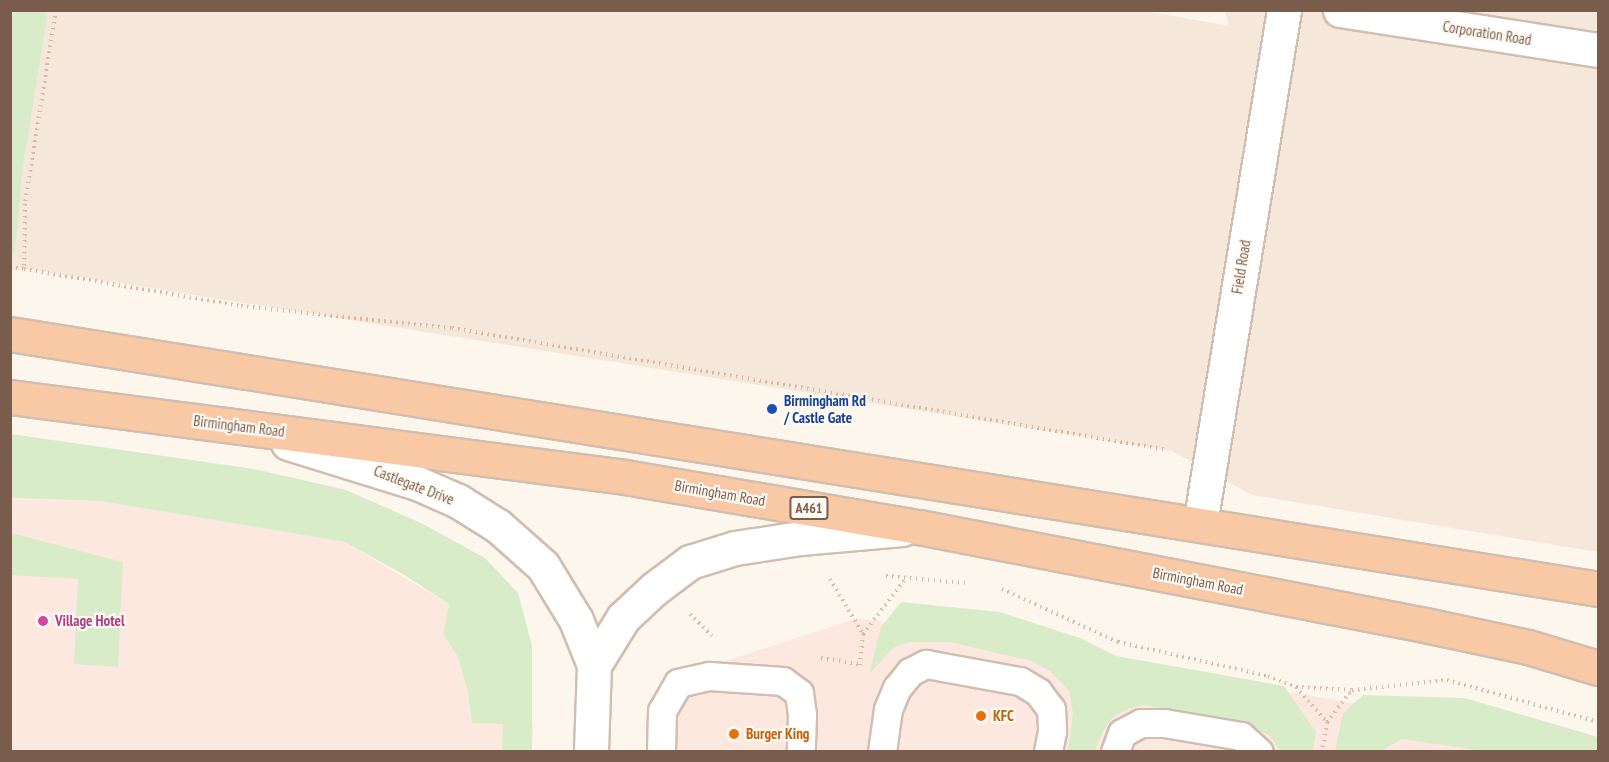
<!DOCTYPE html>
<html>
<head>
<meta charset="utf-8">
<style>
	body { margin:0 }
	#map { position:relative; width:1609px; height:762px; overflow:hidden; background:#fdf6ec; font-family:"PT Sans Narrow",sans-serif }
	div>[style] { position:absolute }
	.residential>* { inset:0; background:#f5e8da }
	.commercial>* { inset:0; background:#fde8e0 }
	.green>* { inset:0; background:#d8ecc9 }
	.path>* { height:4px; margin-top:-2px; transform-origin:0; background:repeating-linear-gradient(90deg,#d9b8a5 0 1.5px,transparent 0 6px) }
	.roads { filter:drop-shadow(2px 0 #d1beb0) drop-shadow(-2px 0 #d1beb0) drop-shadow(0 2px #d1beb0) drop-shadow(0 -2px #d1beb0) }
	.service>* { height:27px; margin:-13.5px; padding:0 13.5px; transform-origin:13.5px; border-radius:13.5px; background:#fff }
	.minor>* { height:33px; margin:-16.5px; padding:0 16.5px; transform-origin:16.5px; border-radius:16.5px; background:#fff }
	.trunk>* { height:33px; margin:-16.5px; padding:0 16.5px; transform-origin:16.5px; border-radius:16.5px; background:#f9c8a4 }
	.dots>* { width:16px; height:16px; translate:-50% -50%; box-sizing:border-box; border:3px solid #fffaf3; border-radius:50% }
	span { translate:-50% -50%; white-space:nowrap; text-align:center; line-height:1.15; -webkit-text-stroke:4.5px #fffaf3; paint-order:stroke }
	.shield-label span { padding:2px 4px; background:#fffaf3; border:2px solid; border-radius:4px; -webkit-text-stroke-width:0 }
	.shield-label { font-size:14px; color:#7a5c4d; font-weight:700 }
	.street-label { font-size:15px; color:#7a5c4d }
	.transit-label { font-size:15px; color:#164399; font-weight:700 }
	.left { translate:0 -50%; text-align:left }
	.hotel-label { font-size:15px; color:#b23c85; font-weight:700 }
	.food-label { font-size:15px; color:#c56008; font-weight:700 }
	.frame { position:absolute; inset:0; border:12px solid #7a5c4d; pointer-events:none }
</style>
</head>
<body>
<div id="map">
	<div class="residential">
		<i style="clip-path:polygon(1140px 10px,1229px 26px,1225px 11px,1598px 11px,1598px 552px,1252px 495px,1172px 451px,125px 284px,24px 269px,11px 271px,11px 224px,35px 11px)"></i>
	</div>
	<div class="commercial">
		<i style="clip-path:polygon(11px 499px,107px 501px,345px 542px,449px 604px,443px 634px,458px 657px,468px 693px,472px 723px,533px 724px,532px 751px,11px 752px)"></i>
		<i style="clip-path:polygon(858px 618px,1499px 728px,1577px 752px,648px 752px,661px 682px)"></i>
	</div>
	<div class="green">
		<i style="clip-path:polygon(13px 11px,48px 11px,22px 172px,15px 253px,10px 251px,10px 28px)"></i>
		<i style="clip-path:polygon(11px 434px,254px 469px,346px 490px,421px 523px,485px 558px,518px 593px,532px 645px,532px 751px,502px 751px,503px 724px,472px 723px,468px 693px,458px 657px,443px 634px,449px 604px,406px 576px,345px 542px,101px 501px,11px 498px)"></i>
		<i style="clip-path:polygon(11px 533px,123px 562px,118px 667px,74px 664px,78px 579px,11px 575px)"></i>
		<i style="clip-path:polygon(901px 602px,1000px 612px,1080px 638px,1116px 656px,1284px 686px,1316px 732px,1313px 751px,1280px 751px,1269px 735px,1250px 727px,1145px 705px,1128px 709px,1113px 717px,1103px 731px,1095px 751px,1068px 751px,1073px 714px,1069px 691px,1050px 671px,1031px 661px,950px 642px,909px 642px,893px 648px,869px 674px,881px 627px)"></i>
		<i style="clip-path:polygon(1363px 695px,1465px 698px,1598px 737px,1598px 751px,1483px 751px,1402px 739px,1381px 751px,1335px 751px,1343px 713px)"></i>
	</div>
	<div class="path">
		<i style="left:56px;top:10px;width:196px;rotate:99.1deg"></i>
		<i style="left:25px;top:204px;width:65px;rotate:90.9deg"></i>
		<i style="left:24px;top:269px;width:220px;rotate:9.7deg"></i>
		<i style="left:241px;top:306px;width:212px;rotate:6deg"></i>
		<i style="left:452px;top:328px;width:726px;rotate:9.67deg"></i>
		<i style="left:10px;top:267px;width:14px;rotate:8deg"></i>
		<i style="left:886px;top:576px;width:79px;rotate:5.1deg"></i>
		<i style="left:830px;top:579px;width:64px;rotate:59deg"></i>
		<i style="left:863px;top:634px;width:36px;rotate:96deg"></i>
		<i style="left:1002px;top:589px;width:128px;rotate:24.6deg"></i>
		<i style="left:1118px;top:642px;width:154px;rotate:12.8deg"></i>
		<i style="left:1268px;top:676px;width:30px;rotate:21deg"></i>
		<i style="left:1296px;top:687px;width:56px;rotate:3.1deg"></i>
		<i style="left:1352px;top:690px;width:96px;rotate:-6deg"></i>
		<i style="left:1447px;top:680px;width:157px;rotate:15.5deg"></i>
		<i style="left:690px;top:614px;width:31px;rotate:45deg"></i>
		<i style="left:863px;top:634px;width:71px;rotate:-52.5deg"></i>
		<i style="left:821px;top:658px;width:38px;rotate:9deg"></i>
		<i style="left:1296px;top:687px;width:47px;rotate:48.5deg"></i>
		<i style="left:1327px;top:722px;width:30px;rotate:99deg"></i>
		<i style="left:1327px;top:722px;width:39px;rotate:-52deg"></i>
	</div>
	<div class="roads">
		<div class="service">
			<i style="left:661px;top:752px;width:41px;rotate:-88.6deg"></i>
			<i style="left:662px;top:711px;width:32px;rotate:-60deg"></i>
			<i style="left:678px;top:683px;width:32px;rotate:-13deg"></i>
			<i style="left:709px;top:676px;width:74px;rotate:3.9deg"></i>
			<i style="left:783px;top:681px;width:20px;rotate:37deg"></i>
			<i style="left:799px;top:693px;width:22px;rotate:82deg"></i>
			<i style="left:802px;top:715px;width:37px;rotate:92deg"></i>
			<i style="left:882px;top:752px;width:43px;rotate:-82.1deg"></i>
			<i style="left:888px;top:709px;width:23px;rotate:-67deg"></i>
			<i style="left:897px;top:688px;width:21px;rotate:-51deg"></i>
			<i style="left:910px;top:672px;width:18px;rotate:-27deg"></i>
			<i style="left:926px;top:664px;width:96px;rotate:10.3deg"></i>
			<i style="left:1020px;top:681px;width:21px;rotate:31deg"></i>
			<i style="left:1038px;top:692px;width:21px;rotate:53deg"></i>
			<i style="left:1051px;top:709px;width:22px;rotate:87deg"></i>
			<i style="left:1052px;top:731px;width:21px;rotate:101deg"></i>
			<i style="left:1115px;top:752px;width:20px;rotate:-70deg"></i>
			<i style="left:1122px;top:733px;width:21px;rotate:-28deg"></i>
			<i style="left:1141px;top:723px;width:23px"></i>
			<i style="left:1164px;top:723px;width:78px;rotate:9.6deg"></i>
			<i style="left:1241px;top:736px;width:24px;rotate:42deg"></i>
		</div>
		<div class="minor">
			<i style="left:1340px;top:10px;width:261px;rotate:8.8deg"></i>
			<i style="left:288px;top:443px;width:135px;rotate:17.2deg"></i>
			<i style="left:417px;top:483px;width:45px;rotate:23.7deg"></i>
			<i style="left:458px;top:501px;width:47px;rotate:32deg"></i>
			<i style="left:498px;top:526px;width:60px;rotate:41.6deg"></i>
			<i style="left:543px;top:566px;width:63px;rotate:58.6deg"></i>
			<i style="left:576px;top:620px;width:48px;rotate:68.2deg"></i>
			<i style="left:594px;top:665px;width:87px;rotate:92deg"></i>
			<i style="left:1200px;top:524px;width:521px;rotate:-80.72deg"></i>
			<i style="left:594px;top:665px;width:55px;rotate:-58.3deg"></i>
			<i style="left:623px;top:618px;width:42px;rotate:-43.1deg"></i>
			<i style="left:654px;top:589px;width:45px;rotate:-36.9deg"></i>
			<i style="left:690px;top:562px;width:47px;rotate:-17.3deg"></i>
			<i style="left:735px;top:548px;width:66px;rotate:-8.7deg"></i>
			<i style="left:800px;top:538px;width:102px;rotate:-5deg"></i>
		</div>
		<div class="trunk">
			<i style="left:10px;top:334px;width:1608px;rotate:9.12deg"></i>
			<i style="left:10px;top:397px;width:620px;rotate:7.41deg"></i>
			<i style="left:625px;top:477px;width:298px;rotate:9.7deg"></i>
			<i style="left:919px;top:527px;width:510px;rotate:10.96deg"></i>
			<i style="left:1420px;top:624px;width:110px;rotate:12deg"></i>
			<i style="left:1528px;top:647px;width:73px;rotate:16.7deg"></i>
		</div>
	</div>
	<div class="dots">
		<i style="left:772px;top:409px;background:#1a4fb4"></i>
		<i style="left:43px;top:621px;background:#d1479c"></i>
		<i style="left:981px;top:716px;background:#e8710a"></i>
		<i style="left:734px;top:734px;background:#e8710a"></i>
	</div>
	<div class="shield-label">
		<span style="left:809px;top:508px">A461</span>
	</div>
	<div class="street-label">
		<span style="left:1487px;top:33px;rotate:9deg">Corporation Road</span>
		<span style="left:1241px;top:267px;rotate:-81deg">Field Road</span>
		<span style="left:239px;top:426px;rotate:7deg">Birmingham Road</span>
		<span style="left:414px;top:485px;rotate:21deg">Castlegate Drive</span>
		<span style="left:720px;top:493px;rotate:10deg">Birmingham Road</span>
		<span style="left:1198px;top:581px;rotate:11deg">Birmingham Road</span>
	</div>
	<div class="transit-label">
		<span class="left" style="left:784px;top:409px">Birmingham Rd<br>/ Castle Gate</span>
	</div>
	<div class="hotel-label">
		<span class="left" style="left:55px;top:621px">Village Hotel</span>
	</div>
	<div class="food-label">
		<span class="left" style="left:993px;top:716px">KFC</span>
		<span class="left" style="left:746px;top:734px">Burger King</span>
	</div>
	<div class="frame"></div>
</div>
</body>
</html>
